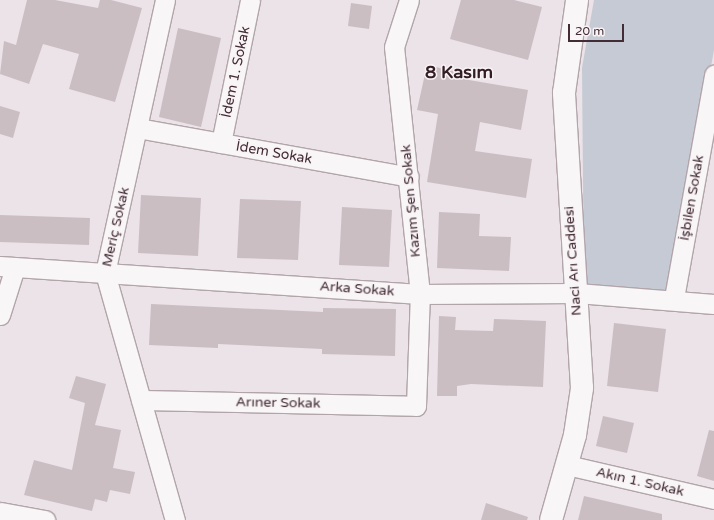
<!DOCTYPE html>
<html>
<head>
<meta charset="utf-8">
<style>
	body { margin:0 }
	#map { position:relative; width:714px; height:520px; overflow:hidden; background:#ebe3e7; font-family:"Varela Round",sans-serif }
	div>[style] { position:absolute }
	.green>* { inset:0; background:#c5cad4 }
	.building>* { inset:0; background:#cabec3 }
	.roads { filter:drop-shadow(1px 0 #b2a5aa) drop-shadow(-1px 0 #b2a5aa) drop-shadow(0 1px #b2a5aa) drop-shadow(0 -1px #b2a5aa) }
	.minor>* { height:19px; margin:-9.5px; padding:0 9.5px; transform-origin:9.5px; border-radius:9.5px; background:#f9f6f7 }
	.tertiary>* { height:22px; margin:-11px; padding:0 11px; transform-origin:11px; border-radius:11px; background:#f9f6f7 }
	span { translate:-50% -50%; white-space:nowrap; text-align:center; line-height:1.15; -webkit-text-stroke:3px #f8f3f5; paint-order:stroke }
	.street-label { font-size:14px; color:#422c35 }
	.district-label { font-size:18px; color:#331e26; font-weight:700 }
	.scale { position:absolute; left:568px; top:24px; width:56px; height:18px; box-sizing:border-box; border:2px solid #422c35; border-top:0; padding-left:5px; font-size:12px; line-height:14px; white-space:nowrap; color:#422c35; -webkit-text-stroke:3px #f8f3f5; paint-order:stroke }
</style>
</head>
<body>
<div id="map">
	<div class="green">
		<i style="clip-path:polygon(594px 0,714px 0,714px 50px,670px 291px,584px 289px,582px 68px)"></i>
	</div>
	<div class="building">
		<i style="clip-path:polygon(27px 0,55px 0,98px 8px,100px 0,111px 0,142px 8px,115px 102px,69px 89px,79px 54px,43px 44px,29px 84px,0 74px,4px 41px,16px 45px)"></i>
		<i style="clip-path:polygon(461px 0,514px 0,542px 7px,528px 60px,450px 39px)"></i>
		<i style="clip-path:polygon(351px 3px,372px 6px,369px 29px,348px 26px)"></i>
		<i style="clip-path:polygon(178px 28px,221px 38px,201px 127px,159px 117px)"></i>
		<i style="clip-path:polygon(427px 65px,470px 75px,469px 80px,528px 90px,521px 130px,480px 122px,475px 151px,532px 159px,526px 198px,427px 182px,438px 114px,417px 110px)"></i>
		<i style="clip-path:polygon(0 106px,20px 112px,13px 138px,0 134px)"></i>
		<i style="clip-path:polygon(141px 195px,201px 198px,198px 256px,138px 253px)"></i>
		<i style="clip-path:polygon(240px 199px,301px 201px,298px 260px,237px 258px)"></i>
		<i style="clip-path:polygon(342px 207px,392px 210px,389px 267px,339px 265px)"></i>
		<i style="clip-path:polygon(439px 212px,480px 214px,479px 236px,511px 237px,509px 271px,437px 268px)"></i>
		<i style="clip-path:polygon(0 215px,90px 218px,89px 245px,0 242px)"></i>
		<i style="clip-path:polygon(151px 304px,323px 312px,323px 308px,396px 309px,395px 356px,322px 354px,322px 349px,218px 344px,218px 348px,149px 345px)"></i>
		<i style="clip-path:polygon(439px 316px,456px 317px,455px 330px,493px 331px,494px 319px,546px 321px,543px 387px,471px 384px,457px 386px,457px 396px,437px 396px)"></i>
		<i style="clip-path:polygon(614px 323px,666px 329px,658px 392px,607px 386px)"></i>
		<i style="clip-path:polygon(76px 376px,106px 384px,95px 425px,121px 430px,113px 468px,135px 472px,130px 494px,110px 490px,107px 502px,95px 499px,92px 511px,24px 495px,34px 460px,72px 470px,85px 403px,69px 398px)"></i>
		<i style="clip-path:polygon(603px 416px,634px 423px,627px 453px,596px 446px)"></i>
		<i style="clip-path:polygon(709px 430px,714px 431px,714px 481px,697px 476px)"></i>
		<i style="clip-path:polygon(584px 496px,662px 514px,662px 520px,578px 520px)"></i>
		<i style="clip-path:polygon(486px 503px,528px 517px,527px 520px,481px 520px)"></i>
	</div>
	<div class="roads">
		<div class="minor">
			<i style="left:165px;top:0;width:280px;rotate:102.4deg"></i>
			<i style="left:105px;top:273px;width:257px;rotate:74.2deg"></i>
			<i style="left:138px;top:128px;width:275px;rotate:10.2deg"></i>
			<i style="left:221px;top:143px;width:146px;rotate:-78.5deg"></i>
			<i style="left:0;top:266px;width:421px;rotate:3.8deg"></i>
			<i style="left:420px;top:294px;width:157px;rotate:-0.4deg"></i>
			<i style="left:577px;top:293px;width:137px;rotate:4.6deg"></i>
			<i style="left:674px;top:298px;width:227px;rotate:-79.8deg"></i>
			<i style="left:0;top:315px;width:50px;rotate:-72.6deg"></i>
			<i style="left:141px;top:400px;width:275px;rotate:1.2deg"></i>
			<i style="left:416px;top:406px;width:112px;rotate:-88deg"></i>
			<i style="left:420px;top:294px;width:248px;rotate:-96deg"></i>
			<i style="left:394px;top:47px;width:49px;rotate:-72.3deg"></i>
			<i style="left:567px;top:465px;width:151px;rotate:13deg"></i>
			<i style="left:0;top:512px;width:46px;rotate:10.1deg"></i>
		</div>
		<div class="tertiary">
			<i style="left:551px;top:520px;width:88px;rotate:-74.2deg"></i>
			<i style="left:575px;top:435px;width:48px;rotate:-81.5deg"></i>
			<i style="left:582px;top:388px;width:296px;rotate:-93.5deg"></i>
			<i style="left:564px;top:93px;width:94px;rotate:-82deg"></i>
		</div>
	</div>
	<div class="street-label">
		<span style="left:236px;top:72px;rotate:-78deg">İdem 1. Sokak</span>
		<span style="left:274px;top:153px;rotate:10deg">İdem Sokak</span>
		<span style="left:692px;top:198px;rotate:-80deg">İşbilen Sokak</span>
		<span style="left:411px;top:201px;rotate:-95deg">Kazım Şen Sokak</span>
		<span style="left:116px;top:227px;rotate:-77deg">Meriç Sokak</span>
		<span style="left:573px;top:261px;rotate:-94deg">Naci Arı Caddesi</span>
		<span style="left:357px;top:289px;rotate:4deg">Arka Sokak</span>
		<span style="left:278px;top:403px;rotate:1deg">Arıner Sokak</span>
		<span style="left:640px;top:482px;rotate:13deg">Akın 1. Sokak</span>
	</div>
	<div class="district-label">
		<span style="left:459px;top:72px">8 Kasım</span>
	</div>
	<div class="scale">20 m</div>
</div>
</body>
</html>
